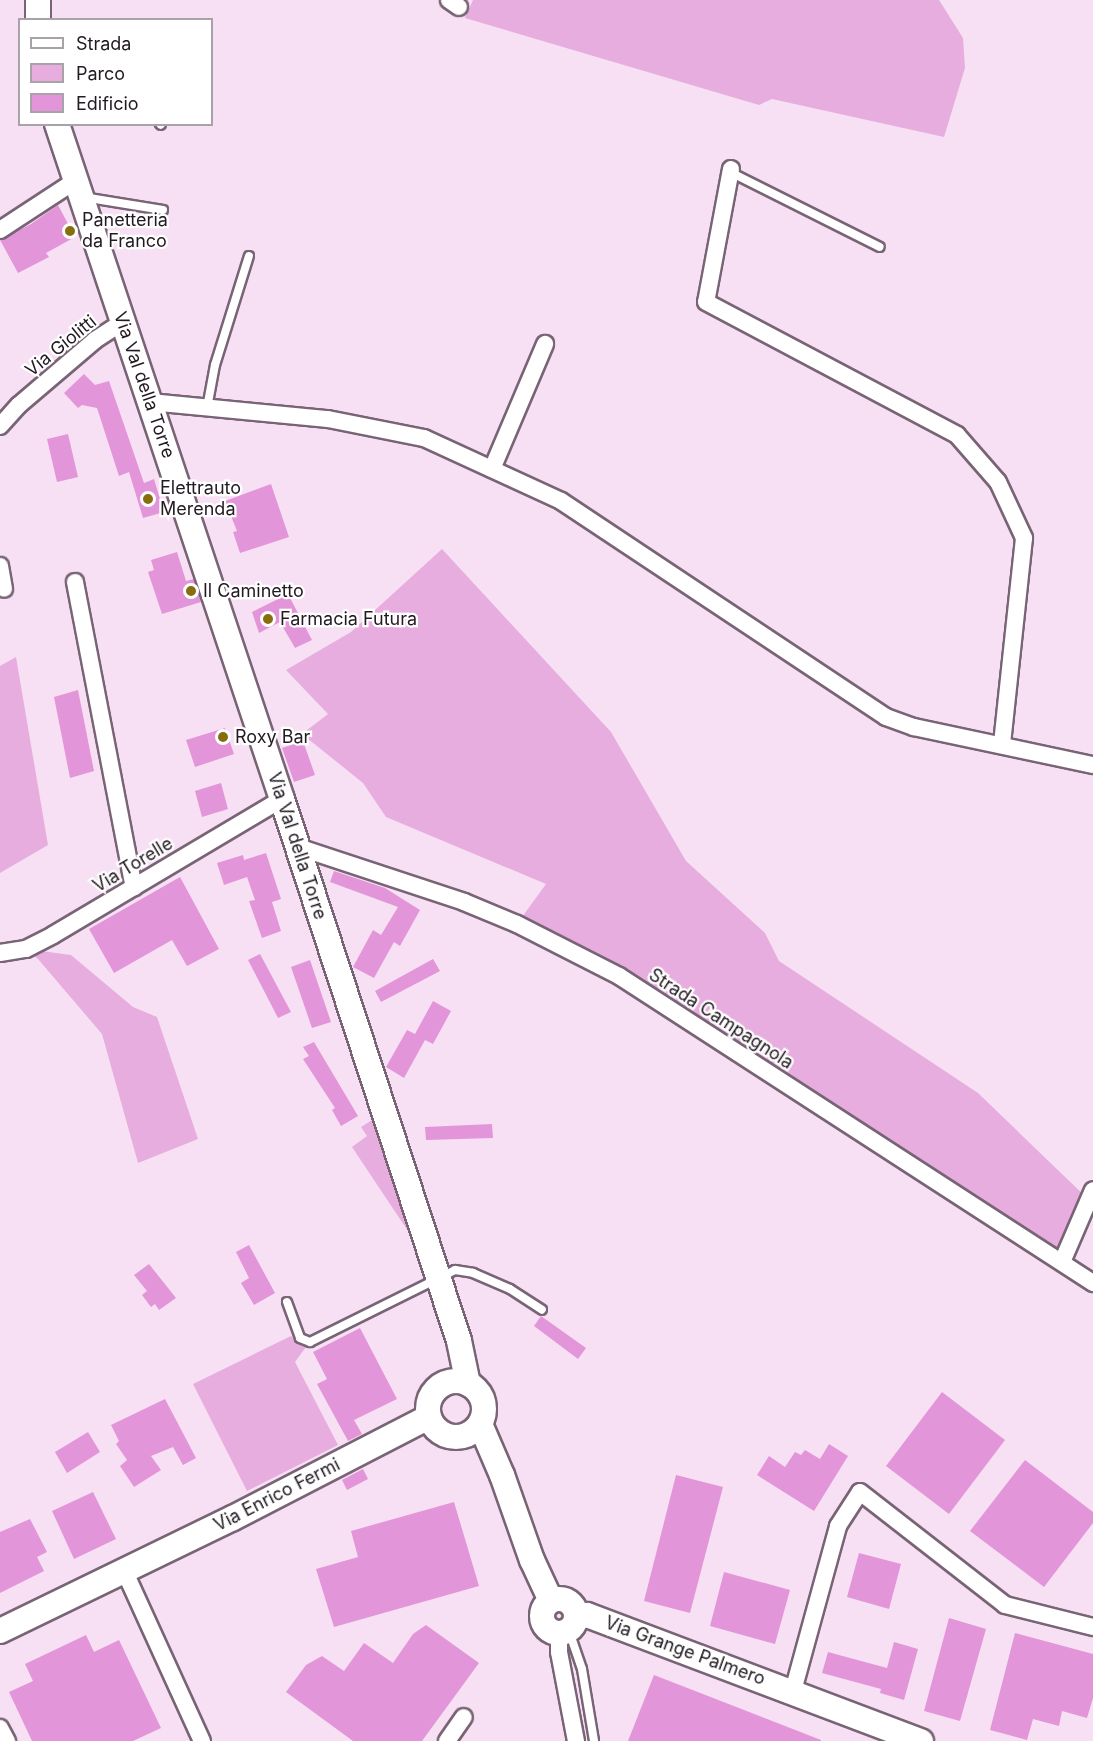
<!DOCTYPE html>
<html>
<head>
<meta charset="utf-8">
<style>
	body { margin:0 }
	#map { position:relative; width:1093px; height:1741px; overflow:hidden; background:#f7e0f3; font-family:Inter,sans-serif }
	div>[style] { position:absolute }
	.green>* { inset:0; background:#e7addf }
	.building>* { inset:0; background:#e395d9 }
	.roads { filter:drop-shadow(2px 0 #786475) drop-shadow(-2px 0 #786475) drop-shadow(0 2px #786475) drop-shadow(0 -2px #786475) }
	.lane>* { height:8px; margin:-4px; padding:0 4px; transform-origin:4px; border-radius:4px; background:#fff }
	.street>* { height:16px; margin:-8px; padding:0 8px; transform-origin:8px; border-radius:8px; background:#fff }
	.secondary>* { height:24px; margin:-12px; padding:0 12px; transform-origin:12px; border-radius:12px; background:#fff }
	.secondary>.ring { margin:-12px; padding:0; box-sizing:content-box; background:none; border:24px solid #fff; border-radius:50% }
	.dots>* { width:16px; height:16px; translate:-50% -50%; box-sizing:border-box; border:3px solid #fff; border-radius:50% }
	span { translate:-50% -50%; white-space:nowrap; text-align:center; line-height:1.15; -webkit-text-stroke:4.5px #fff; paint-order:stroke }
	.poi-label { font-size:18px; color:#221a21 }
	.left { translate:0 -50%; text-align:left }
	.street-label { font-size:18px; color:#221a21 }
	.legend { position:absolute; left:18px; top:18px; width:195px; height:108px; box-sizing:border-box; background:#fff; border:2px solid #a7a3a6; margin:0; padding:8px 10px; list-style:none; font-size:18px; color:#221a21 }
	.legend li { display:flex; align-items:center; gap:12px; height:30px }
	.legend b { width:30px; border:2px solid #a7a3a6 }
</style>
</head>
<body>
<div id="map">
	<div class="green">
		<i style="clip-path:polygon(473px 0,939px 0,963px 38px,965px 68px,944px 137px,772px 99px,759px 105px,465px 18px)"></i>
		<i style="clip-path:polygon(442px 549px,611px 732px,686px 861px,765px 933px,779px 961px,978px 1093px,1089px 1200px,1062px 1262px,619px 976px,517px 924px,546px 884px,386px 817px,363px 783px,302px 734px,328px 714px,286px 670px,351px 632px)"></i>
		<i style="clip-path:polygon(16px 657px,48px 845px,0 873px,0 666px)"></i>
		<i style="clip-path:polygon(26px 949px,71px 955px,133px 1007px,157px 1017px,198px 1139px,138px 1163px,102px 1034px,38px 959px)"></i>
		<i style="clip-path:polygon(377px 1117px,420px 1249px,352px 1147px,367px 1136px,361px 1127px)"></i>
		<i style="clip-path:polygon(291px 1336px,306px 1347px,295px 1362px,338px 1445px,247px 1491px,193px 1384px)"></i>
	</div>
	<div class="building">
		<i style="clip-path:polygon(58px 205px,75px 237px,46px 253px,49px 257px,18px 273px,0 240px,31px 224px)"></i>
		<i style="clip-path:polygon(84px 374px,95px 385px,109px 381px,144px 483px,154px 479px,164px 512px,143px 518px,129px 472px,119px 476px,97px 408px,82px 405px,78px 408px,64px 393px)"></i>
		<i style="clip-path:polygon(68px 434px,78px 477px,57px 482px,47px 439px)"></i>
		<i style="clip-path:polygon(271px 484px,289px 537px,240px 553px,233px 532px,237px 531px,225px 501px)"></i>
		<i style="clip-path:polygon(177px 552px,186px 581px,194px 579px,201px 602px,162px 614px,148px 572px,154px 570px,151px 560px)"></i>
		<i style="clip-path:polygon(288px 594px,312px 640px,295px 648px,280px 622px,259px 633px,252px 612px)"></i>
		<i style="clip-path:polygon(78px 690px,94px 771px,70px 778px,54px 697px)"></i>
		<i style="clip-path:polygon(225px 728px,234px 754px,195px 767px,186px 740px)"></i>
		<i style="clip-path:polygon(303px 741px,315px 775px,294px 782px,282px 748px)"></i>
		<i style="clip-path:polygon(221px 783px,228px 809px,202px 817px,195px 791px)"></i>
		<i style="clip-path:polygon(266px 853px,281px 899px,272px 902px,281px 931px,262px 938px,249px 901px,255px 900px,247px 877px,224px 885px,217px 863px,243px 855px,244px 860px)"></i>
		<i style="clip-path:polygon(334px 871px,385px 888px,420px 910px,400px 946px,394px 942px,374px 978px,353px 967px,373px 930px,381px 935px,398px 907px,330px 882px)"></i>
		<i style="clip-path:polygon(180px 877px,219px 949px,187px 966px,172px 940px,114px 973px,89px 929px)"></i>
		<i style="clip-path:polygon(260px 954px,291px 1012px,278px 1018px,248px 960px)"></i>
		<i style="clip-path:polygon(433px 959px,440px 971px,381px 1002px,375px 991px)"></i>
		<i style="clip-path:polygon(310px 960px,331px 1022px,312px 1028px,291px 967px)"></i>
		<i style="clip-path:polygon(433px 1001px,451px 1011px,433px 1044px,425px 1040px,404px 1078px,386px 1067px,407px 1030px,415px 1034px)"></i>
		<i style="clip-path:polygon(314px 1042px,358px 1116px,341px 1126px,332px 1110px,335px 1108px,303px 1059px,309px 1056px,303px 1047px)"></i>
		<i style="clip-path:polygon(492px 1124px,493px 1138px,426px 1140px,425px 1127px)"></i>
		<i style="clip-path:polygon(249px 1245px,275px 1293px,254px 1305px,241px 1283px,249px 1278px,236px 1252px)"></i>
		<i style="clip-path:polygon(149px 1264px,176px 1298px,159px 1310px,155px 1304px,151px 1307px,142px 1295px,147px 1291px,134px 1275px)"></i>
		<i style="clip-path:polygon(541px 1316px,586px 1348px,578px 1359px,534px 1326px)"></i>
		<i style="clip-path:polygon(360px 1328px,397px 1399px,354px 1420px,362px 1434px,348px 1441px,317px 1384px,327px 1379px,313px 1352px)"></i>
		<i style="clip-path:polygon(942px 1392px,1005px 1440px,949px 1514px,886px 1466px)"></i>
		<i style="clip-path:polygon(165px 1399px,196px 1458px,183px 1465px,173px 1447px,151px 1456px,161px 1470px,134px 1487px,120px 1466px,127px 1460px,116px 1444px,119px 1441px,111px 1425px)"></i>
		<i style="clip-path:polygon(88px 1432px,100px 1452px,67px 1473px,55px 1452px)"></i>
		<i style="clip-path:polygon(829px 1444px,848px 1456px,814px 1511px,757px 1475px,769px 1456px,785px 1467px,795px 1452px,801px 1455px,805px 1450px,820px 1459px)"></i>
		<i style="clip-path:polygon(1025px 1460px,1093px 1512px,1093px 1523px,1044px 1587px,970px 1531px)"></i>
		<i style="clip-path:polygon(363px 1469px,368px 1479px,347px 1490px,342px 1480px)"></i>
		<i style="clip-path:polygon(676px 1475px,723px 1487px,690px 1613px,644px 1601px)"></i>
		<i style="clip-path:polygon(93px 1492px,116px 1539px,74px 1559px,52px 1511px)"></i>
		<i style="clip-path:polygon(454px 1502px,479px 1586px,334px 1627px,316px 1569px,358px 1557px,351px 1531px)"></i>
		<i style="clip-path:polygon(30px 1519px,47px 1552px,37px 1557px,44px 1571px,0 1593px,0 1532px)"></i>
		<i style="clip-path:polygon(859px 1553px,901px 1564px,889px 1609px,847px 1597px)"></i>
		<i style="clip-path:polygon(724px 1572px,790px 1590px,775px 1644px,710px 1626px)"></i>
		<i style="clip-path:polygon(949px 1618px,986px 1629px,960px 1721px,924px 1711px)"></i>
		<i style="clip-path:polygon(426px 1625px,479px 1663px,422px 1741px,353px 1741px,286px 1692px,306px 1665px,322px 1656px,344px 1671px,364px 1643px,393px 1663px,413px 1634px)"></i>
		<i style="clip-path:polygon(1015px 1633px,1093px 1654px,1093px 1698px,1087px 1718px,1062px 1711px,1059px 1726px,1033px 1719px,1027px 1740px,990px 1730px)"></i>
		<i style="clip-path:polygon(86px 1635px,94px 1652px,119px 1640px,161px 1728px,133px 1741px,32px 1741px,9px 1692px,33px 1681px,25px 1664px)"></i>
		<i style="clip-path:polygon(894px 1642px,918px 1649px,904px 1700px,880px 1693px,881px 1689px,822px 1673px,828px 1652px,887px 1668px)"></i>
		<i style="clip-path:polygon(654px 1675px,821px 1740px,821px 1741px,628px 1741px)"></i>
	</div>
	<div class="roads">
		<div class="lane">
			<i style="left:160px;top:124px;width:1px;rotate:45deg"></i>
			<i style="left:732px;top:173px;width:165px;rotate:26.6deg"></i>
			<i style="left:83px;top:197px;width:81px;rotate:9.2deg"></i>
			<i style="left:207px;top:408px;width:44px;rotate:-79.5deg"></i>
			<i style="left:215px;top:365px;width:114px;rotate:-72.7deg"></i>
			<i style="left:287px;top:1302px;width:38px;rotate:70deg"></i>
			<i style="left:300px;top:1338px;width:11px;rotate:22deg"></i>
			<i style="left:310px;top:1342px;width:162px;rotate:-26.4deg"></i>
			<i style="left:455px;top:1270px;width:18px;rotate:9deg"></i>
			<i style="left:473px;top:1273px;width:40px;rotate:23.4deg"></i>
			<i style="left:510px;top:1289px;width:38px;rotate:33deg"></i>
			<i style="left:569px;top:1631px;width:40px;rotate:71.1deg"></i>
			<i style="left:582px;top:1669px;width:73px;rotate:80.5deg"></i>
		</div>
		<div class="street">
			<i style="left:449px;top:0;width:12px;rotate:35deg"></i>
			<i style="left:731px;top:169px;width:135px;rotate:100.6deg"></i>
			<i style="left:706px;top:302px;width:284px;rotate:27.9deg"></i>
			<i style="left:957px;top:435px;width:62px;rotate:48.9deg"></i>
			<i style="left:998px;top:482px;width:62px;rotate:65.1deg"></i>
			<i style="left:1024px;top:538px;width:208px;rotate:96.1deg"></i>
			<i style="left:0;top:230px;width:90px;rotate:-33.2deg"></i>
			<i style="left:150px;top:402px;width:179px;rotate:5.5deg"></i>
			<i style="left:328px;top:419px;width:98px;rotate:11.2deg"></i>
			<i style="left:424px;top:438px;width:151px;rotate:24.7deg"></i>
			<i style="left:561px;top:501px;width:390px;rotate:33.6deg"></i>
			<i style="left:886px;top:717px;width:30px;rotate:20deg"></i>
			<i style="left:914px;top:727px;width:183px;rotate:12deg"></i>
			<i style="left:0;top:426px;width:28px;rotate:-48deg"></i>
			<i style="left:19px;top:405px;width:100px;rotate:-40.5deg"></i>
			<i style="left:95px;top:340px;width:33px;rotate:-33deg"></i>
			<i style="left:492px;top:469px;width:136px;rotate:-67deg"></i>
			<i style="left:0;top:566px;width:23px;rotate:80deg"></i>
			<i style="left:75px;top:582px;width:311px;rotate:79.1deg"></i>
			<i style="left:298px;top:847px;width:175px;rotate:18.3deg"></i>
			<i style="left:464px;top:902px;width:57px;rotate:22.5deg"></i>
			<i style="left:517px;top:924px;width:114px;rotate:27deg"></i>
			<i style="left:619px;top:976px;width:565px;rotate:32.93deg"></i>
			<i style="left:0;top:953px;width:26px;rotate:-9deg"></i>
			<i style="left:26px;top:949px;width:30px;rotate:-27deg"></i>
			<i style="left:53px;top:935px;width:266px;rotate:-30.7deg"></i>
			<i style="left:1062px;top:1262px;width:78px;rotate:-66.7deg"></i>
			<i style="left:124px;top:1570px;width:188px;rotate:65.5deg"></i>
			<i style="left:559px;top:1634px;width:18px;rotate:90deg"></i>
			<i style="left:559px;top:1652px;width:91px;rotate:79.2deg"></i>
			<i style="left:793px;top:1691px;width:171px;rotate:-74.7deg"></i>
			<i style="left:838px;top:1526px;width:40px;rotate:-57.1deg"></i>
			<i style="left:860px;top:1492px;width:184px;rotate:37.9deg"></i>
			<i style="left:1005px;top:1605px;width:91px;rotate:14deg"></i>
			<i style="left:0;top:1728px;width:15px;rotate:62deg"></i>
			<i style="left:447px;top:1741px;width:29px;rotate:-55deg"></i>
		</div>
		<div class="secondary">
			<i style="left:38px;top:20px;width:20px;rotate:-90deg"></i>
			<i style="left:57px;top:124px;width:712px;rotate:71.57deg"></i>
			<i style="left:282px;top:799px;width:570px;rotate:71.91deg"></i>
			<i style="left:459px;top:1341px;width:44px;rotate:78.2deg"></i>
			<i class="ring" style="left:428px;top:1381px;width:32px;height:32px"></i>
			<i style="left:480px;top:1424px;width:56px;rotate:66.7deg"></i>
			<i style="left:502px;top:1475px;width:90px;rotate:70.6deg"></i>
			<i style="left:532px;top:1560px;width:45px;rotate:65.1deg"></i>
			<i class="ring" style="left:542px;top:1599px;width:10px;height:10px"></i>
			<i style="left:577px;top:1617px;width:10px;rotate:-11deg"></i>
			<i style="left:587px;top:1615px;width:357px;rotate:20.7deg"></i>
			<i style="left:0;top:1631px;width:259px;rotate:-25.9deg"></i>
			<i style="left:233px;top:1518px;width:220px;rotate:-27.3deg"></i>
		</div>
	</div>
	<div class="dots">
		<i style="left:70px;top:231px;background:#876e0c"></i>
		<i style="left:148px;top:499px;background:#876e0c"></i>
		<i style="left:191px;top:591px;background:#876e0c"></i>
		<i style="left:268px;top:619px;background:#876e0c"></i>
		<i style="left:223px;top:737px;background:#876e0c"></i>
	</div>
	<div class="poi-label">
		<span class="left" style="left:82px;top:231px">Panetteria<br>da Franco</span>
		<span class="left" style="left:160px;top:499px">Elettrauto<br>Merenda</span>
		<span class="left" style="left:203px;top:591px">Il Caminetto</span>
		<span class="left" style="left:280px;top:619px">Farmacia Futura</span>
		<span class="left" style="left:235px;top:737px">Roxy Bar</span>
	</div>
	<div class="street-label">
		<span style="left:61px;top:346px;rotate:-39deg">Via Giolitti</span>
		<span style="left:144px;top:385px;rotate:71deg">Via Val della Torre</span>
		<span style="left:297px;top:846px;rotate:72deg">Via Val della Torre</span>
		<span style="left:133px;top:865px;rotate:-31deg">Via Torelle</span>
		<span style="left:721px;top:1019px;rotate:33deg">Strada Campagnola</span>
		<span style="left:277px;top:1495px;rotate:-27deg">Via Enrico Fermi</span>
		<span style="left:685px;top:1651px;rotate:20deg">Via Grange Palmero</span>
	</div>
	<ul class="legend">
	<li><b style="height:8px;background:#fff"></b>Strada</li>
	<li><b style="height:16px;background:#e7addf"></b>Parco</li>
	<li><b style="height:16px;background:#e395d9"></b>Edificio</li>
	</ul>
</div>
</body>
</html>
